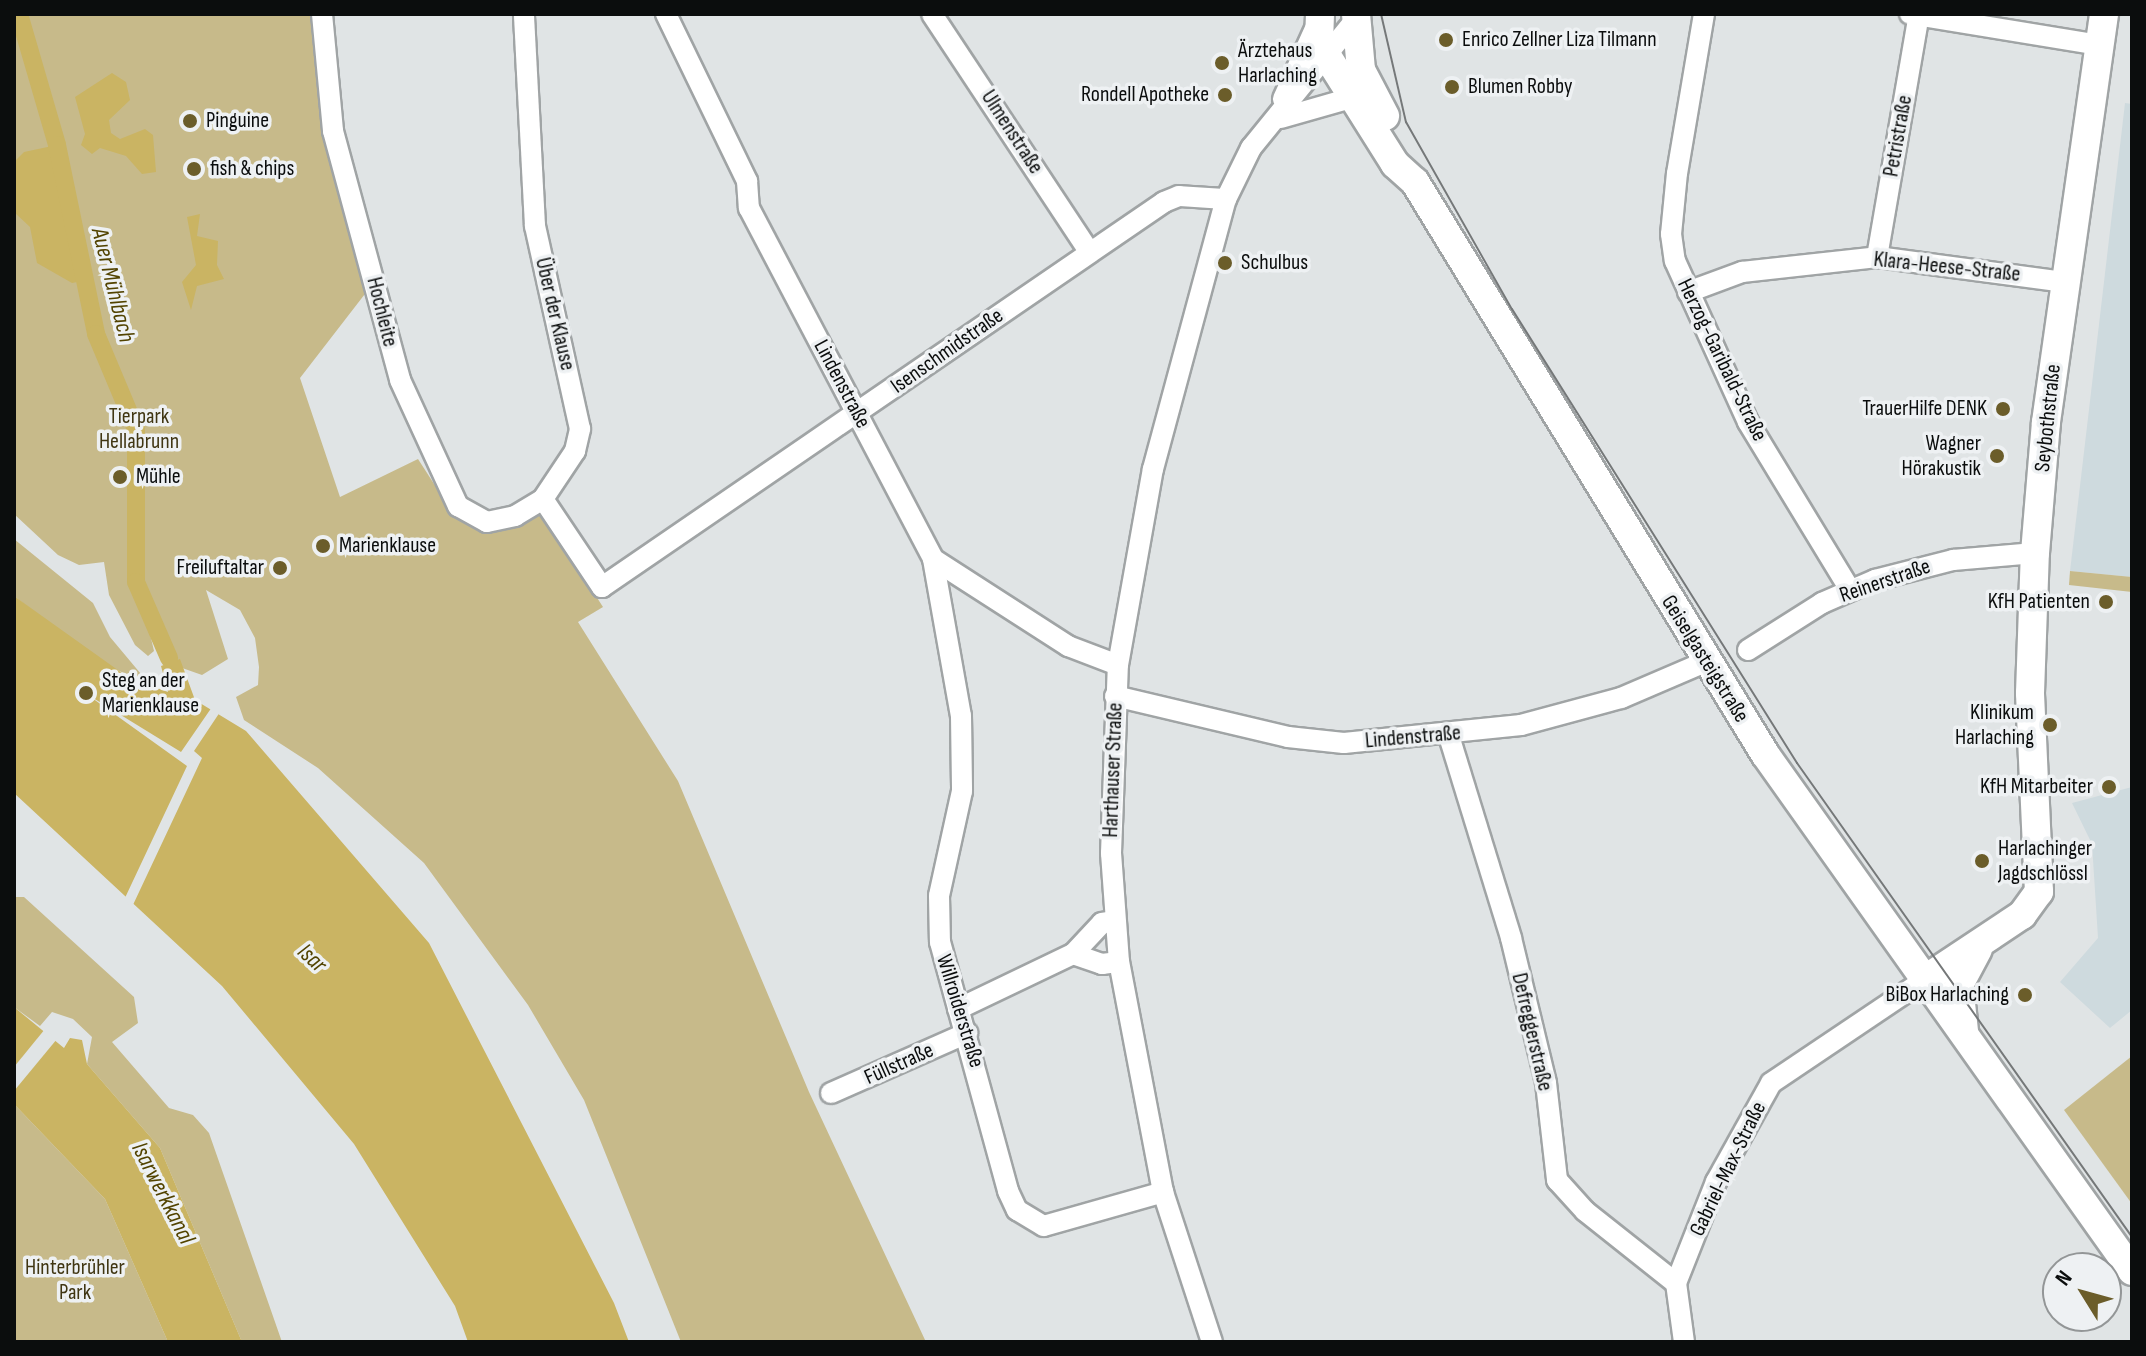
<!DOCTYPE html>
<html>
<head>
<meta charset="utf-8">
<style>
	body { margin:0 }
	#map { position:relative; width:2146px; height:1356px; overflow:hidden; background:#e0e4e5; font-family:"Sofia Sans Condensed",sans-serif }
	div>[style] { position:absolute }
	.built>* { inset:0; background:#cedade }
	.green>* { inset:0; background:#c7ba8a }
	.water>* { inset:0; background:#cab463 }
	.pier>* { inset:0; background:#e0e4e5 }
	.canal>* { height:18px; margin:-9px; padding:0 9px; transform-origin:9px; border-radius:9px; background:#cab463 }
	.roads { filter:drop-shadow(2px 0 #a0a4a5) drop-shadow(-2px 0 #a0a4a5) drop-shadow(0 2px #a0a4a5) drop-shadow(0 -2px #a0a4a5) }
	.street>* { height:20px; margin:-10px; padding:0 10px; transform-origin:10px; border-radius:10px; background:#fff }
	.secondary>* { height:28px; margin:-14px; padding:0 14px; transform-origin:14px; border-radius:14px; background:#fff }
	.tram>* { height:2px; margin:-1px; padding:0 1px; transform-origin:1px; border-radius:1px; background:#757879 }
	.dots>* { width:22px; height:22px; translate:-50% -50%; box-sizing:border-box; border:4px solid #eef1f3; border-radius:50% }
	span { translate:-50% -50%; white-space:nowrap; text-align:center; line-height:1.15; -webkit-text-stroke:7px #eef1f3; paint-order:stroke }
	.poi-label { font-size:22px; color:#0b0d0d }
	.left { translate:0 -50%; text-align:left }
	.right { translate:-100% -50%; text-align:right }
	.street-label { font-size:22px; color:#0b0d0d }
	.park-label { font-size:22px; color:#403613 }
	.water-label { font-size:24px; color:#524300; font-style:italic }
	.frame { position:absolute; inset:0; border:16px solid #0b0d0d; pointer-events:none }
	.north { position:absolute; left:2042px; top:1252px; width:80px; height:80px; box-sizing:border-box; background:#eef1f3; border:2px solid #939697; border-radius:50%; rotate:307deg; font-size:22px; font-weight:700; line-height:32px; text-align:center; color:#0b0d0d }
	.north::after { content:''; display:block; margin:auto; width:28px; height:36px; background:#6b5d2a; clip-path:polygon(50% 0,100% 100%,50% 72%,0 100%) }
</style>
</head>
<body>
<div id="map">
	<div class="built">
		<i style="clip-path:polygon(2125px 103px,2132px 104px,2132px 577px,2070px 571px)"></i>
		<i style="clip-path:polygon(2132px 787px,2132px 1010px,2110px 1028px,2060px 982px,2098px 938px,2092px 844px,2072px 803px)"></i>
	</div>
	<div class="green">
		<i style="clip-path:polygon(14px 14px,315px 14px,325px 136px,368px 290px,300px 378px,340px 497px,418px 459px,456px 518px,493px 533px,539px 508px,603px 607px,578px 622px,678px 781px,809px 1092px,926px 1342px,681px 1342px,584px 1100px,528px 1005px,424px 863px,318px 768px,244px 720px,236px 697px,258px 685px,259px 667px,255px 638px,240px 610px,206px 590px,228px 659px,202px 675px,168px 663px,150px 634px,154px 651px,148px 656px,135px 645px,109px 595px,104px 562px,79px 565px,58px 555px,14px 514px)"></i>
		<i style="clip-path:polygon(14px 539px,93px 603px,110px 637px,151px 686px,94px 659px,14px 596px)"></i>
		<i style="clip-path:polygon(2070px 571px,2132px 577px,2132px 592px,2069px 585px)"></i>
		<i style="clip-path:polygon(14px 897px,24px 897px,134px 997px,138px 1023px,112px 1042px,169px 1108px,193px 1115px,209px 1133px,282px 1342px,242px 1342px,160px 1148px,87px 1064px,92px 1037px,73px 1019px,52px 1012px,40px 1026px,14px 1007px)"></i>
		<i style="clip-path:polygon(2132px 1056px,2132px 1204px,2064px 1110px)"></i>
		<i style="clip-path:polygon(14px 1104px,105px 1199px,168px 1342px,14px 1342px)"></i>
	</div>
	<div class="water">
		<i style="clip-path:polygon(112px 73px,126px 82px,130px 100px,109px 120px,111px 133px,120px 139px,145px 129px,153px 135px,156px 172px,142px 174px,126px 156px,100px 148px,92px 154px,81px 145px,85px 134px,75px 97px)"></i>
		<i style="clip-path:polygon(57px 145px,83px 281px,72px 283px,37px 263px,30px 227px,14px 212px,14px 162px,24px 152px)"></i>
		<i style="clip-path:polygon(200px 214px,197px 236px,218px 241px,217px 265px,224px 279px,197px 286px,191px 310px,182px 282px,196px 265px,187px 217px)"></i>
		<i style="clip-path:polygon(14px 596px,129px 678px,168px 692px,161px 666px,180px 659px,195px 700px,246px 731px,429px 943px,614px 1303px,629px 1342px,468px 1342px,455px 1306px,354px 1144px,222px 986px,14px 793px)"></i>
		<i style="clip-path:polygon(14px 1007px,64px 1048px,70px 1038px,82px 1040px,87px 1064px,160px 1148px,242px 1342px,168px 1342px,105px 1199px,14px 1104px)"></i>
	</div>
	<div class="pier">
		<i style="clip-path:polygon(85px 693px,181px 752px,212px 707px,220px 712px,194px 751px,202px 758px,132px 907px,124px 900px,187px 766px)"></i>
		<i style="clip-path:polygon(45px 1029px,57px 1039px,14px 1091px,14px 1067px)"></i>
	</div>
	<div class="canal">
		<i style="left:19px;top:14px;width:136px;rotate:73.8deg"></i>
		<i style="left:57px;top:145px;width:193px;rotate:78.3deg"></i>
		<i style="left:96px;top:334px;width:103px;rotate:67.2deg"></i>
		<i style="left:136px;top:429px;width:153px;rotate:90deg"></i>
		<i style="left:136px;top:582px;width:83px;rotate:66.5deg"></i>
	</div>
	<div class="roads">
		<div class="street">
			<i style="left:322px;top:14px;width:118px;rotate:84.6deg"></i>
			<i style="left:333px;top:131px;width:258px;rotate:74.9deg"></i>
			<i style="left:400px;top:380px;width:139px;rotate:65.3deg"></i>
			<i style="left:458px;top:506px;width:33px;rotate:29deg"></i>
			<i style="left:487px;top:522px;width:29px;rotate:-12deg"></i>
			<i style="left:515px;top:516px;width:33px;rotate:-31deg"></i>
			<i style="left:543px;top:499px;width:58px;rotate:-56.3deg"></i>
			<i style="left:575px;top:451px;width:23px;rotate:-77deg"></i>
			<i style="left:580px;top:429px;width:208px;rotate:-102.5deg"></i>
			<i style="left:535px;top:226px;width:212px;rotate:-93deg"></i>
			<i style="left:666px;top:14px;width:186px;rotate:64.1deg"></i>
			<i style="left:747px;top:181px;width:27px;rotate:86deg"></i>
			<i style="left:749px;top:208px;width:396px;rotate:62.3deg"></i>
			<i style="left:933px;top:559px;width:161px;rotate:32.8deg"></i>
			<i style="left:1068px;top:646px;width:53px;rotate:20.8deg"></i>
			<i style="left:932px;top:14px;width:284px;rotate:56.5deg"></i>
			<i style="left:1704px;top:14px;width:161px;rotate:99.6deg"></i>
			<i style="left:1677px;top:173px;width:61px;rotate:95.6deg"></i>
			<i style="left:1671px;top:234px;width:27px;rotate:82deg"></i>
			<i style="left:1675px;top:261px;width:177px;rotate:65.6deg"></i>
			<i style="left:1748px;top:422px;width:197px;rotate:58.7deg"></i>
			<i style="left:1910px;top:14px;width:192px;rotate:9.3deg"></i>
			<i style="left:1283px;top:99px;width:82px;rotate:-65.6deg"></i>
			<i style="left:1281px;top:118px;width:76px;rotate:-16deg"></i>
			<i style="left:1877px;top:257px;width:246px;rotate:-80.2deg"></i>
			<i style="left:1688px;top:292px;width:58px;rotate:-20.3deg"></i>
			<i style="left:1742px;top:272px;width:136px;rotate:-6.3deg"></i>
			<i style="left:1877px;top:257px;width:190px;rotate:7.6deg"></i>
			<i style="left:543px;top:499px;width:106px;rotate:56.2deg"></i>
			<i style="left:602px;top:587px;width:681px;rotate:-34.41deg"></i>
			<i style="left:1164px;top:202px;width:16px;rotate:-22deg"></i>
			<i style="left:1179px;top:196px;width:47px;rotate:3.7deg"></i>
			<i style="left:933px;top:559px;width:159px;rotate:79.9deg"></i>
			<i style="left:961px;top:716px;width:75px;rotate:89.2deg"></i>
			<i style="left:962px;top:791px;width:107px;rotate:102.4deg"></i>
			<i style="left:939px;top:896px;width:46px;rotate:88.8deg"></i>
			<i style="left:940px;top:942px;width:258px;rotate:74.7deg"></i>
			<i style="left:1008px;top:1191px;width:21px;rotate:65deg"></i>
			<i style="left:1017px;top:1210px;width:31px;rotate:31deg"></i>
			<i style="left:1044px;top:1226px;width:124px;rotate:-15.9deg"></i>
			<i style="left:1748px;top:650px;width:88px;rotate:-32.4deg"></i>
			<i style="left:1822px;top:603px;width:58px;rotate:-23.5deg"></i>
			<i style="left:1875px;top:580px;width:81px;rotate:-14.4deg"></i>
			<i style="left:1953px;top:560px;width:82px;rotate:-4.9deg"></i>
			<i style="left:1115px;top:696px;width:178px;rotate:13.3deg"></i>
			<i style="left:1288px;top:737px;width:56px;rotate:6.1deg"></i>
			<i style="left:1344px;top:743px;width:178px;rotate:-5.8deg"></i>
			<i style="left:1521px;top:725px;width:104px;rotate:-15.1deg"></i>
			<i style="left:1621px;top:698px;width:91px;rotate:-23.2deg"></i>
			<i style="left:1449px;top:736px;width:211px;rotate:72.9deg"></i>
			<i style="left:1511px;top:938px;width:149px;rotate:76.4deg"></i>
			<i style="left:1546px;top:1083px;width:98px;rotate:83.5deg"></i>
			<i style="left:1557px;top:1180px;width:42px;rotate:47.9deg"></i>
			<i style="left:1585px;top:1211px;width:116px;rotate:38.4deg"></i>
			<i style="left:1073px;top:954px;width:31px;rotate:19deg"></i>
			<i style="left:1102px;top:964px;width:17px;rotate:-7deg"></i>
			<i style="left:958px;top:1009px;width:127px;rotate:-25.6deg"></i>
			<i style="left:1073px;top:954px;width:42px;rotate:-46.9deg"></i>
			<i style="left:1102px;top:923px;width:12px;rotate:-9deg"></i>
			<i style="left:831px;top:1093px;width:149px;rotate:-23.8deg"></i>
			<i style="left:1212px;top:1342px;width:158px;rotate:-108.1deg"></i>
			<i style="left:1163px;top:1192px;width:234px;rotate:-100.8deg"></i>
			<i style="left:1119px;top:962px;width:109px;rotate:-94.2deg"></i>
			<i style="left:1111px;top:853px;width:188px;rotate:-87.9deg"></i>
			<i style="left:1118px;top:665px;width:199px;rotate:-79.9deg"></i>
			<i style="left:1153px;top:469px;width:280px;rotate:-74.9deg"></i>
			<i style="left:1226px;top:199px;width:57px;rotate:-63.9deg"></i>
			<i style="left:1251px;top:148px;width:165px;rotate:-50.9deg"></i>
			<i style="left:1684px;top:1342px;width:60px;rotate:-97.7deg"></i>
			<i style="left:1676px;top:1283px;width:109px;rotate:-68.4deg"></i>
			<i style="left:1716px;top:1182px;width:113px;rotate:-60.9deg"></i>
			<i style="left:1771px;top:1083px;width:184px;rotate:-33.9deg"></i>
		</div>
		<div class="secondary">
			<i style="left:1320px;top:14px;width:25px;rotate:92deg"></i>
			<i style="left:1319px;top:39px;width:19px;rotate:65deg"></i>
			<i style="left:1327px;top:56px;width:128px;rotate:57.8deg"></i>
			<i style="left:1395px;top:164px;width:27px;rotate:42deg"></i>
			<i style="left:1415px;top:182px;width:671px;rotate:58.54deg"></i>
			<i style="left:1765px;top:754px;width:634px;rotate:54.63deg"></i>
			<i style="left:1356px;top:14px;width:56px;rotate:84.9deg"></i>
			<i style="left:1361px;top:70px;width:52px;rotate:62.4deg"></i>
			<i style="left:1924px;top:980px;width:118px;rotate:-33.6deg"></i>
			<i style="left:2022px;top:915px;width:29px;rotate:-54deg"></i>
			<i style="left:2039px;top:892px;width:199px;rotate:-92.6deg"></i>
			<i style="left:2030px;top:693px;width:140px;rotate:-88deg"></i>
			<i style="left:2035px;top:553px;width:131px;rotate:-85.2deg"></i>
			<i style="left:2046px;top:422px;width:412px;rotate:-81.9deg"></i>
			<i style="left:1964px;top:1031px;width:46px;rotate:-96.2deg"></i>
			<i style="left:1959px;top:985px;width:40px;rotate:-62deg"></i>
		</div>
	</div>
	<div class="tram">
		<i style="left:1381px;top:14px;width:111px;rotate:77deg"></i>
		<i style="left:1406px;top:122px;width:215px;rotate:60.5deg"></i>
		<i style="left:1512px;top:309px;width:536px;rotate:57.88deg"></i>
		<i style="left:1797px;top:763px;width:580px;rotate:54.75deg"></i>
	</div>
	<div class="dots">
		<i style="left:1446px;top:40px;background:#6b5d2a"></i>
		<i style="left:1222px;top:63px;background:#6b5d2a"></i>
		<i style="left:1452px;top:87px;background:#6b5d2a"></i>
		<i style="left:1225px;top:95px;background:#6b5d2a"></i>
		<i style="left:190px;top:121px;background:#6b5d2a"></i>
		<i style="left:194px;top:169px;background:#6b5d2a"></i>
		<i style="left:1225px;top:263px;background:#6b5d2a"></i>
		<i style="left:2003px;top:409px;background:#6b5d2a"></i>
		<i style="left:1997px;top:456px;background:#6b5d2a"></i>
		<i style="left:120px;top:477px;background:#6b5d2a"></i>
		<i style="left:323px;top:546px;background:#6b5d2a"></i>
		<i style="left:280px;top:568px;background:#6b5d2a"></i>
		<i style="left:2106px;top:602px;background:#6b5d2a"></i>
		<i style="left:86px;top:693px;background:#6b5d2a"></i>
		<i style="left:2050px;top:725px;background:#6b5d2a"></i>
		<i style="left:2109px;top:787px;background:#6b5d2a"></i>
		<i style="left:1982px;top:861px;background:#6b5d2a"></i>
		<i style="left:2025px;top:995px;background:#6b5d2a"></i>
	</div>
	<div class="poi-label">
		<span class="left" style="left:1462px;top:40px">Enrico Zellner Liza Tilmann</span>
		<span class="left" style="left:1238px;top:63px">Ärztehaus<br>Harlaching</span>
		<span class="left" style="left:1468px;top:87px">Blumen Robby</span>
		<span class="right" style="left:1209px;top:95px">Rondell Apotheke</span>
		<span class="left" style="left:206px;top:121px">Pinguine</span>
		<span class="left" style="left:210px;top:169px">fish &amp; chips</span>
		<span class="left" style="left:1241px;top:263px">Schulbus</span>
		<span class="right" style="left:1987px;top:409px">TrauerHilfe DENK</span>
		<span class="right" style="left:1981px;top:456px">Wagner<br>Hörakustik</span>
		<span class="left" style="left:136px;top:477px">Mühle</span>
		<span class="left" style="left:339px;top:546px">Marienklause</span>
		<span class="right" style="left:264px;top:568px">Freiluftaltar</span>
		<span class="right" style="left:2090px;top:602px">KfH Patienten</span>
		<span class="left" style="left:102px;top:693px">Steg an der<br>Marienklause</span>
		<span class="right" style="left:2034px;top:725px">Klinikum<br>Harlaching</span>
		<span class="right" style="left:2093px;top:787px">KfH Mitarbeiter</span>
		<span class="left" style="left:1998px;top:861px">Harlachinger<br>Jagdschlössl</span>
		<span class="right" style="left:2009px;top:995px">BiBox Harlaching</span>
	</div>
	<div class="street-label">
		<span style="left:1012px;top:132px;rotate:57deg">Ulmenstraße</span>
		<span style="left:1898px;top:136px;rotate:-80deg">Petristraße</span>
		<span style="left:1947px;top:267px;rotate:6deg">Klara-Heese-Straße</span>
		<span style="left:382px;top:312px;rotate:76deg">Hochleite</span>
		<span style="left:555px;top:314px;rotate:77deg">Über der Klause</span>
		<span style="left:947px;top:351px;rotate:-35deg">Isenschmidstraße</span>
		<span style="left:1722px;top:360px;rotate:64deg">Herzog-Garibald-Straße</span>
		<span style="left:842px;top:384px;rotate:62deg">Lindenstraße</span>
		<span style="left:2048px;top:418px;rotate:-84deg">Seybothstraße</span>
		<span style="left:1885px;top:581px;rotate:-19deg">Reinerstraße</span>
		<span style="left:1705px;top:659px;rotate:58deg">Geiselgasteigstraße</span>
		<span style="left:1413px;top:737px;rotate:-5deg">Lindenstraße</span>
		<span style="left:1113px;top:770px;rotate:-88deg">Harthauser Straße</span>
		<span style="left:960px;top:1011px;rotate:73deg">Willroiderstraße</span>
		<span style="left:1532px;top:1032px;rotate:77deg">Defreggerstraße</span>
		<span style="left:899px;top:1064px;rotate:-24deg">Füllstraße</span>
		<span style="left:1728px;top:1169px;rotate:-64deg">Gabriel-Max-Straße</span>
	</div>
	<div class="park-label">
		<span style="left:139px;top:429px">Tierpark<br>Hellabrunn</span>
		<span style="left:75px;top:1280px">Hinterbrühler<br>Park</span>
	</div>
	<div class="water-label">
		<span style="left:113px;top:285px;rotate:76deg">Auer Mühlbach</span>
		<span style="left:312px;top:958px;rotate:43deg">Isar</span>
		<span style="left:163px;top:1193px;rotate:63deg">Isarwerkkanal</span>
	</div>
	<div class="frame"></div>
	<div class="north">N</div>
</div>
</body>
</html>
